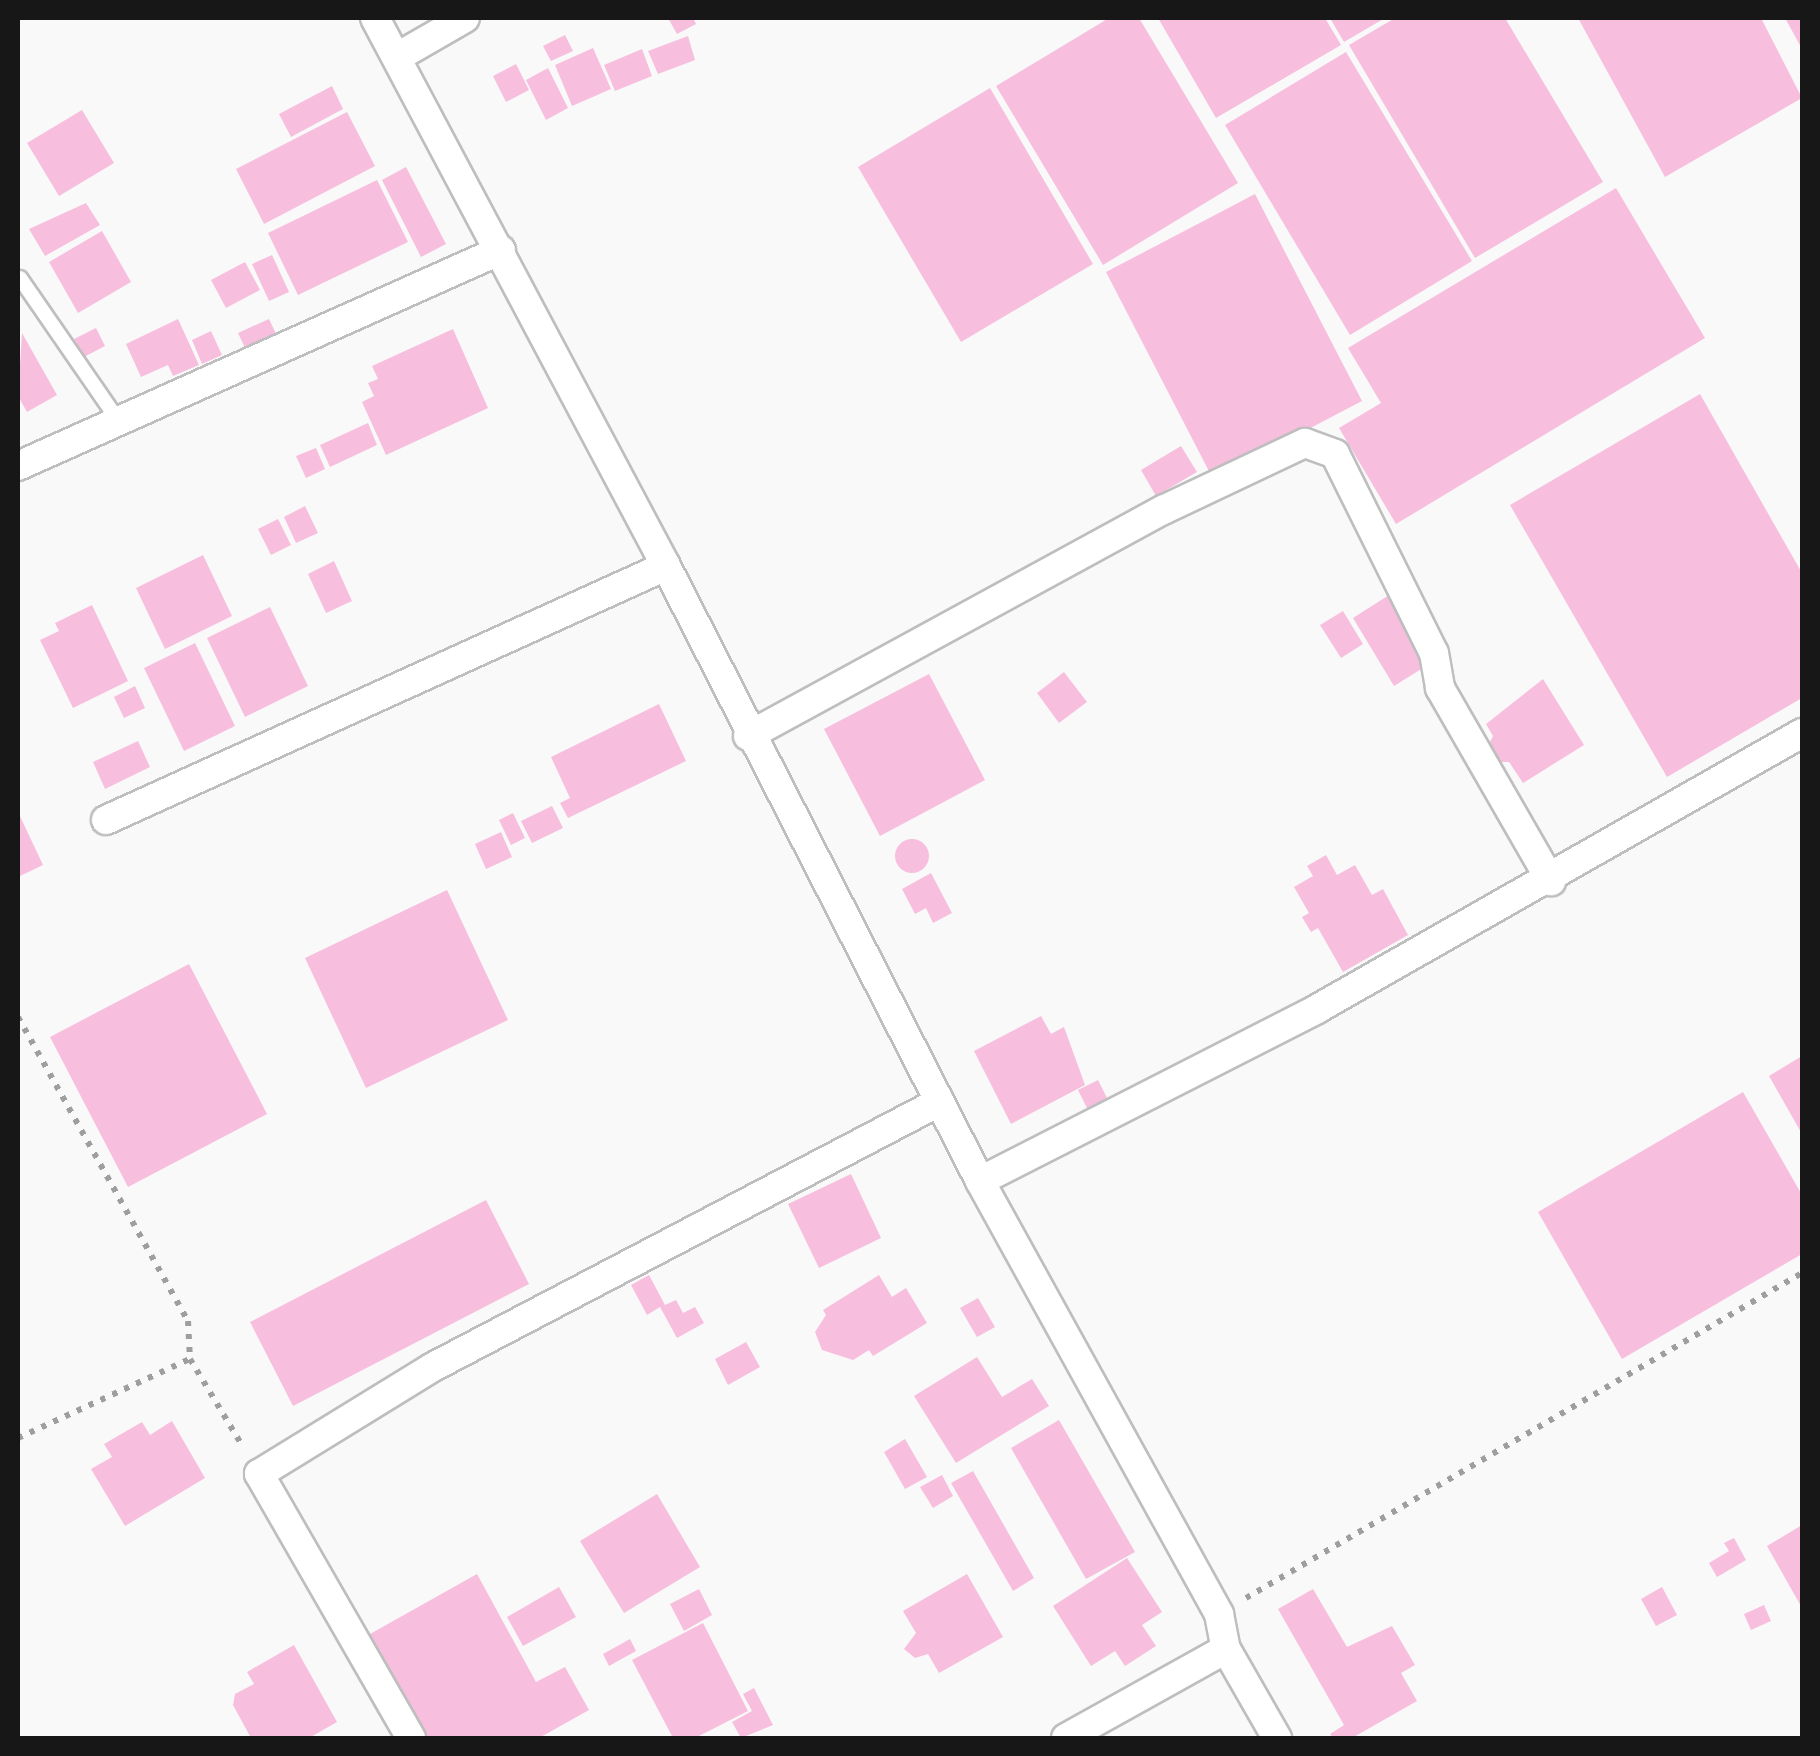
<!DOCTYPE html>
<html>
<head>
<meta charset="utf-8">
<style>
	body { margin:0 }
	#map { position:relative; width:1820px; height:1756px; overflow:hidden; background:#f9f9fa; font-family:Signika,sans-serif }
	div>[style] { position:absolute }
	.building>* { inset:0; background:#f7bfdd }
	.round { border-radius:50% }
	.path>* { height:6px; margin-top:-3px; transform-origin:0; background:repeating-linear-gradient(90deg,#9e9e9f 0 5px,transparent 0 13px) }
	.roads { filter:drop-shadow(2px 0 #bebebf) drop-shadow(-2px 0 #bebebf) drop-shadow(0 2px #bebebf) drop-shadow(0 -2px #bebebf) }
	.lane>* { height:14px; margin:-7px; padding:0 7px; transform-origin:7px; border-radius:7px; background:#fff }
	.street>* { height:28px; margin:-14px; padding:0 14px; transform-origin:14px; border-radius:14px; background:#fff }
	span { translate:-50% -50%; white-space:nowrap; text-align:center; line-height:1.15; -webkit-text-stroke:8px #fff; paint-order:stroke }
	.frame { position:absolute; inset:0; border:20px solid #171717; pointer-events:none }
</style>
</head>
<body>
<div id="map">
	<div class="building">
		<i style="clip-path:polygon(668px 18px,693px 18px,696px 24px,677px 34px)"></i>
		<i style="clip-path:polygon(1109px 18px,1139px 18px,1238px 183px,1103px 265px,996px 86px)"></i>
		<i style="clip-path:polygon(1158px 18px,1325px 18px,1341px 45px,1216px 118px)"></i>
		<i style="clip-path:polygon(1330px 18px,1385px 18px,1344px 42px)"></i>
		<i style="clip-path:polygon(1395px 18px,1505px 18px,1603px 182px,1475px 258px,1349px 45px)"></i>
		<i style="clip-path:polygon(1578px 18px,1761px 18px,1802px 98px,1665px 177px)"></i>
		<i style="clip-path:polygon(1785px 18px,1802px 18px,1802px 49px)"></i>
		<i style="clip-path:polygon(565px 35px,573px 51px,551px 61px,543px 46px)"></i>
		<i style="clip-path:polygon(688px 36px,695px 60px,658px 74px,648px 51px)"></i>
		<i style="clip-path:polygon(593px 48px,611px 89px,572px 106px,555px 65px)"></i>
		<i style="clip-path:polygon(642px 49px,652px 76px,615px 91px,604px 65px)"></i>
		<i style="clip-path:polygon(1346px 52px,1472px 261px,1350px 335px,1225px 125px)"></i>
		<i style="clip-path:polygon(516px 64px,529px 90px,506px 102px,493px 76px)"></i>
		<i style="clip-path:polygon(548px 68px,568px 108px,546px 120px,526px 80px)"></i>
		<i style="clip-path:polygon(332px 86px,343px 109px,291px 137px,279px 114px)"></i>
		<i style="clip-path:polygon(990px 88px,1093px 264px,961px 342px,858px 167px)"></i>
		<i style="clip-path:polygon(82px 110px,114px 163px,59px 196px,27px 143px)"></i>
		<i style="clip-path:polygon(347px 112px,375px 166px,264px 224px,236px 169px)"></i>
		<i style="clip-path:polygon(406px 167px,446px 244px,421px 257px,382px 180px)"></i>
		<i style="clip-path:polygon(377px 180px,408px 242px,298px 295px,268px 233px)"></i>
		<i style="clip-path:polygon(1616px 188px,1705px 338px,1396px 524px,1339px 428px,1381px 403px,1348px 348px)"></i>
		<i style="clip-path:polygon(1255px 194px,1362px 401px,1213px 479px,1106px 272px)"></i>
		<i style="clip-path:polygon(86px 203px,100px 225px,45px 256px,29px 229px)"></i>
		<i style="clip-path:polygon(102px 231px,131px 282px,78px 313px,49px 262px)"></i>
		<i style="clip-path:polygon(272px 255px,289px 292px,269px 301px,252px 264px)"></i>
		<i style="clip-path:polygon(245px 262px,260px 290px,226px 308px,211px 280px)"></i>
		<i style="clip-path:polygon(178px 319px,199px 365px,173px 376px,168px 365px,141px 377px,126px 344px)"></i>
		<i style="clip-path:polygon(269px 319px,278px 338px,247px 352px,238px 333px)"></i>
		<i style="clip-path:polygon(96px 328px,105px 346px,84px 357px,74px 339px)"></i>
		<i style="clip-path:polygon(453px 329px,488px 408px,386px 455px,362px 402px,374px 396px,368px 383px,378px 379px,372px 366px)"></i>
		<i style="clip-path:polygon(211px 331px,222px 355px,202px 364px,192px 340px)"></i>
		<i style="clip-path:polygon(22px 333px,57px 395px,27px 412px,18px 396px)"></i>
		<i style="clip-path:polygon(1700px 394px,1802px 573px,1802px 698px,1667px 777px,1510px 505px)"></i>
		<i style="clip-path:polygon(368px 423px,377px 445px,330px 467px,320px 445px)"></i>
		<i style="clip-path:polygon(1181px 446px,1197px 472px,1156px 496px,1141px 470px)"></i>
		<i style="clip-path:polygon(316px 448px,325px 469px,306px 478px,296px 456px)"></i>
		<i style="clip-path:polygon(305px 506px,318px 533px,296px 543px,284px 517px)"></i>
		<i style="clip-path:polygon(278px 519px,291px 545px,271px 555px,258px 529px)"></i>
		<i style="clip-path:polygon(203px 555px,232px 616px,165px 649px,136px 588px)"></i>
		<i style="clip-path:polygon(334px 561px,352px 601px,326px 613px,308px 574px)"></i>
		<i style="clip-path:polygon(1389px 595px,1431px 663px,1394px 686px,1353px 618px)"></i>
		<i style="clip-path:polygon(92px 605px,128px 681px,73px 708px,40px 640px,59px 631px,55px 623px)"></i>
		<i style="clip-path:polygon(270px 607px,308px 686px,245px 717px,207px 638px)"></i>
		<i style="clip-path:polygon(1343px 611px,1363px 644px,1341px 658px,1320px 625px)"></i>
		<i style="clip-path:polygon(195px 643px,235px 726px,184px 751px,144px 668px)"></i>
		<i style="clip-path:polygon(1064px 672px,1087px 702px,1059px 723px,1037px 693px)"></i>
		<i style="clip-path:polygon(929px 674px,985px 780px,880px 836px,824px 729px)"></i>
		<i style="clip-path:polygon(1543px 679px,1584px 745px,1523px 783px,1509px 762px,1494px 762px,1486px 750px,1493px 736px,1486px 724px)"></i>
		<i style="clip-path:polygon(135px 686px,145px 708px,124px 718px,114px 697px)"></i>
		<i style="clip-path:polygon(659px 704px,686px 761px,568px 818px,560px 803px,570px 798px,551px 757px)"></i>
		<i style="clip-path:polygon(138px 741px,150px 767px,105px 789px,93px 762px)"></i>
		<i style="clip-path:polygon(552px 806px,563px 828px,532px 843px,521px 821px)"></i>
		<i style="clip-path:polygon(18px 812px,43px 865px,18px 877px)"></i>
		<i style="clip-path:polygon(513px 813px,525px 838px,511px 845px,499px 820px)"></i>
		<i style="clip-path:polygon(501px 832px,512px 857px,486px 869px,475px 844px)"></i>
		<i class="round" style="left:895px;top:839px;width:34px;height:34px"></i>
		<i style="clip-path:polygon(1326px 855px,1337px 875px,1355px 865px,1372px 895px,1383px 889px,1408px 935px,1343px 972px,1318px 928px,1311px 932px,1302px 917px,1309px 913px,1294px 887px,1313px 876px,1307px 866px)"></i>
		<i style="clip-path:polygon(931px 873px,952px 913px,933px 923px,926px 908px,915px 914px,902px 889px)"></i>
		<i style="clip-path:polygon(447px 890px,508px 1020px,366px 1088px,305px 958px)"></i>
		<i style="clip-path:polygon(189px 964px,267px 1114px,128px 1187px,50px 1037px)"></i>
		<i style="clip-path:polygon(1041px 1016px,1051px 1034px,1064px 1027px,1085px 1085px,1011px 1124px,974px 1051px)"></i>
		<i style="clip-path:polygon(1802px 1056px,1802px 1134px,1769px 1076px)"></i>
		<i style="clip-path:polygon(1098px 1080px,1108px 1100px,1088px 1110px,1078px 1090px)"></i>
		<i style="clip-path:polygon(1743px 1092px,1802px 1195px,1802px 1254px,1622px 1359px,1538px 1212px)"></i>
		<i style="clip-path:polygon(851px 1174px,881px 1238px,819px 1268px,788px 1204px)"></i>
		<i style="clip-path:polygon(486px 1200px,529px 1284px,293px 1406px,250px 1322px)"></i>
		<i style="clip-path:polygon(649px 1275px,665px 1305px,676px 1300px,683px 1313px,695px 1307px,704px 1323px,677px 1338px,660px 1307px,647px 1315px,631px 1285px)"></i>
		<i style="clip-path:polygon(879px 1275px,892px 1297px,906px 1288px,927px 1323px,873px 1356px,869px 1350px,853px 1360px,822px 1350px,815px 1332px,826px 1315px,823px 1310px)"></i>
		<i style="clip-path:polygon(978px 1298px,995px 1327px,977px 1337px,960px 1308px)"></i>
		<i style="clip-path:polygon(746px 1342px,760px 1367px,728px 1385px,715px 1359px)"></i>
		<i style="clip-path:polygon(977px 1357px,1002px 1397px,1032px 1379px,1049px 1406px,956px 1463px,914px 1396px)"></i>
		<i style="clip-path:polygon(1059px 1420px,1135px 1552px,1086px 1579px,1011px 1448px)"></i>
		<i style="clip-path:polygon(172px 1421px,205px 1478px,125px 1526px,91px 1469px,112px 1457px,104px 1444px,142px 1422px,150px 1435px)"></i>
		<i style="clip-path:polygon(905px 1439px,927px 1477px,905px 1489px,884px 1452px)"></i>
		<i style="clip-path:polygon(973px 1471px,1034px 1578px,1013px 1591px,951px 1483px)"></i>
		<i style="clip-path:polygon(942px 1475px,953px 1496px,933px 1508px,920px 1487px)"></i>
		<i style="clip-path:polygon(657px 1494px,700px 1567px,624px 1613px,580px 1541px)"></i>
		<i style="clip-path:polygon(1802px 1525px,1802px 1608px,1767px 1546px)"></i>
		<i style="clip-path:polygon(1734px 1538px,1746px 1560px,1717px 1577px,1709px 1563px,1729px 1551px,1724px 1543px)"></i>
		<i style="clip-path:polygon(1127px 1558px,1162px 1612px,1142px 1625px,1156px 1646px,1125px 1666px,1115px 1651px,1091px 1666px,1053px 1606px)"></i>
		<i style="clip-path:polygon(477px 1574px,536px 1682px,565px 1667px,589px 1710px,539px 1738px,427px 1738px,370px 1634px)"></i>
		<i style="clip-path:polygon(967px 1574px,1003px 1637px,939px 1673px,928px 1654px,915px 1658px,904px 1649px,916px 1633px,903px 1611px)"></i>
		<i style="clip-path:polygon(559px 1587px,576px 1617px,523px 1646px,507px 1617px)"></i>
		<i style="clip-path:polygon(1662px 1587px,1677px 1615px,1656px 1626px,1641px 1599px)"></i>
		<i style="clip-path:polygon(699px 1589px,712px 1615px,684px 1631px,670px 1604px)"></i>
		<i style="clip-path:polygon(1313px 1589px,1347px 1647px,1392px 1626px,1415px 1665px,1401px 1673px,1417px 1701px,1352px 1738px,1333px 1738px,1330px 1734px,1344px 1725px,1278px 1609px)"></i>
		<i style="clip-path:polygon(1764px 1605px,1771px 1621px,1751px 1630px,1744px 1614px)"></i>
		<i style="clip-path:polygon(703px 1623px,748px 1711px,695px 1738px,673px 1738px,632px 1660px)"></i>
		<i style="clip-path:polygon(630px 1639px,636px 1651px,609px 1666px,603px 1654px)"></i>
		<i style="clip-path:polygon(294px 1645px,337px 1722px,309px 1738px,251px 1738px,233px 1705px,235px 1694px,254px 1684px,247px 1672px)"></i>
		<i style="clip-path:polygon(754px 1688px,773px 1725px,741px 1738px,732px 1722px,752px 1711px,743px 1694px)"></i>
	</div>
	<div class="path">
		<i style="left:18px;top:1017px;width:348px;rotate:60.8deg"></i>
		<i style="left:188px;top:1321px;width:38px;rotate:87deg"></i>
		<i style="left:190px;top:1359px;width:103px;rotate:58.9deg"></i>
		<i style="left:18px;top:1438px;width:189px;rotate:-24.7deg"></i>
		<i style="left:1246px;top:1598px;width:644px;rotate:-30.31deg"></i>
	</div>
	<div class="roads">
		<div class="lane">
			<i style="left:20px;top:278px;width:173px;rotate:55.4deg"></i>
		</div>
		<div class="street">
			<i style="left:375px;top:18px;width:620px;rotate:62.03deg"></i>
			<i style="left:666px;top:566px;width:691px;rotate:62.95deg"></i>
			<i style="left:980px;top:1181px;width:495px;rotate:61.1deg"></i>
			<i style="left:1219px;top:1614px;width:36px;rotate:79deg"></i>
			<i style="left:1226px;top:1649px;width:103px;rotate:60.2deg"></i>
			<i style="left:399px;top:56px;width:76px;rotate:-29.9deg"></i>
			<i style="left:18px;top:466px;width:529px;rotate:-24.09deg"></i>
			<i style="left:748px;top:736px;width:473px;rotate:-28.6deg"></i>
			<i style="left:1163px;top:510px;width:157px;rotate:-25.3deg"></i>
			<i style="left:1305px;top:443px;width:32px;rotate:20deg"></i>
			<i style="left:1335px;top:454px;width:222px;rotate:63.6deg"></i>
			<i style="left:1434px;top:653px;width:36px;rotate:80deg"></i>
			<i style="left:1440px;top:688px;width:223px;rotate:60.1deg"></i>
			<i style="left:106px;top:820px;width:615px;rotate:-24.4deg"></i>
			<i style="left:980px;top:1181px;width:378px;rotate:-27deg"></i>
			<i style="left:1317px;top:1009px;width:558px;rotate:-29.64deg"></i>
			<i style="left:411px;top:1738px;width:305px;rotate:-119.9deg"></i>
			<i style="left:259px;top:1474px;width:204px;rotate:-31.6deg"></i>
			<i style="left:433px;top:1367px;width:571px;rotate:-27.64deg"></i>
			<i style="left:1066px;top:1738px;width:183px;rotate:-29.1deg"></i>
		</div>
	</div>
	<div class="frame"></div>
</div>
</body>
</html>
